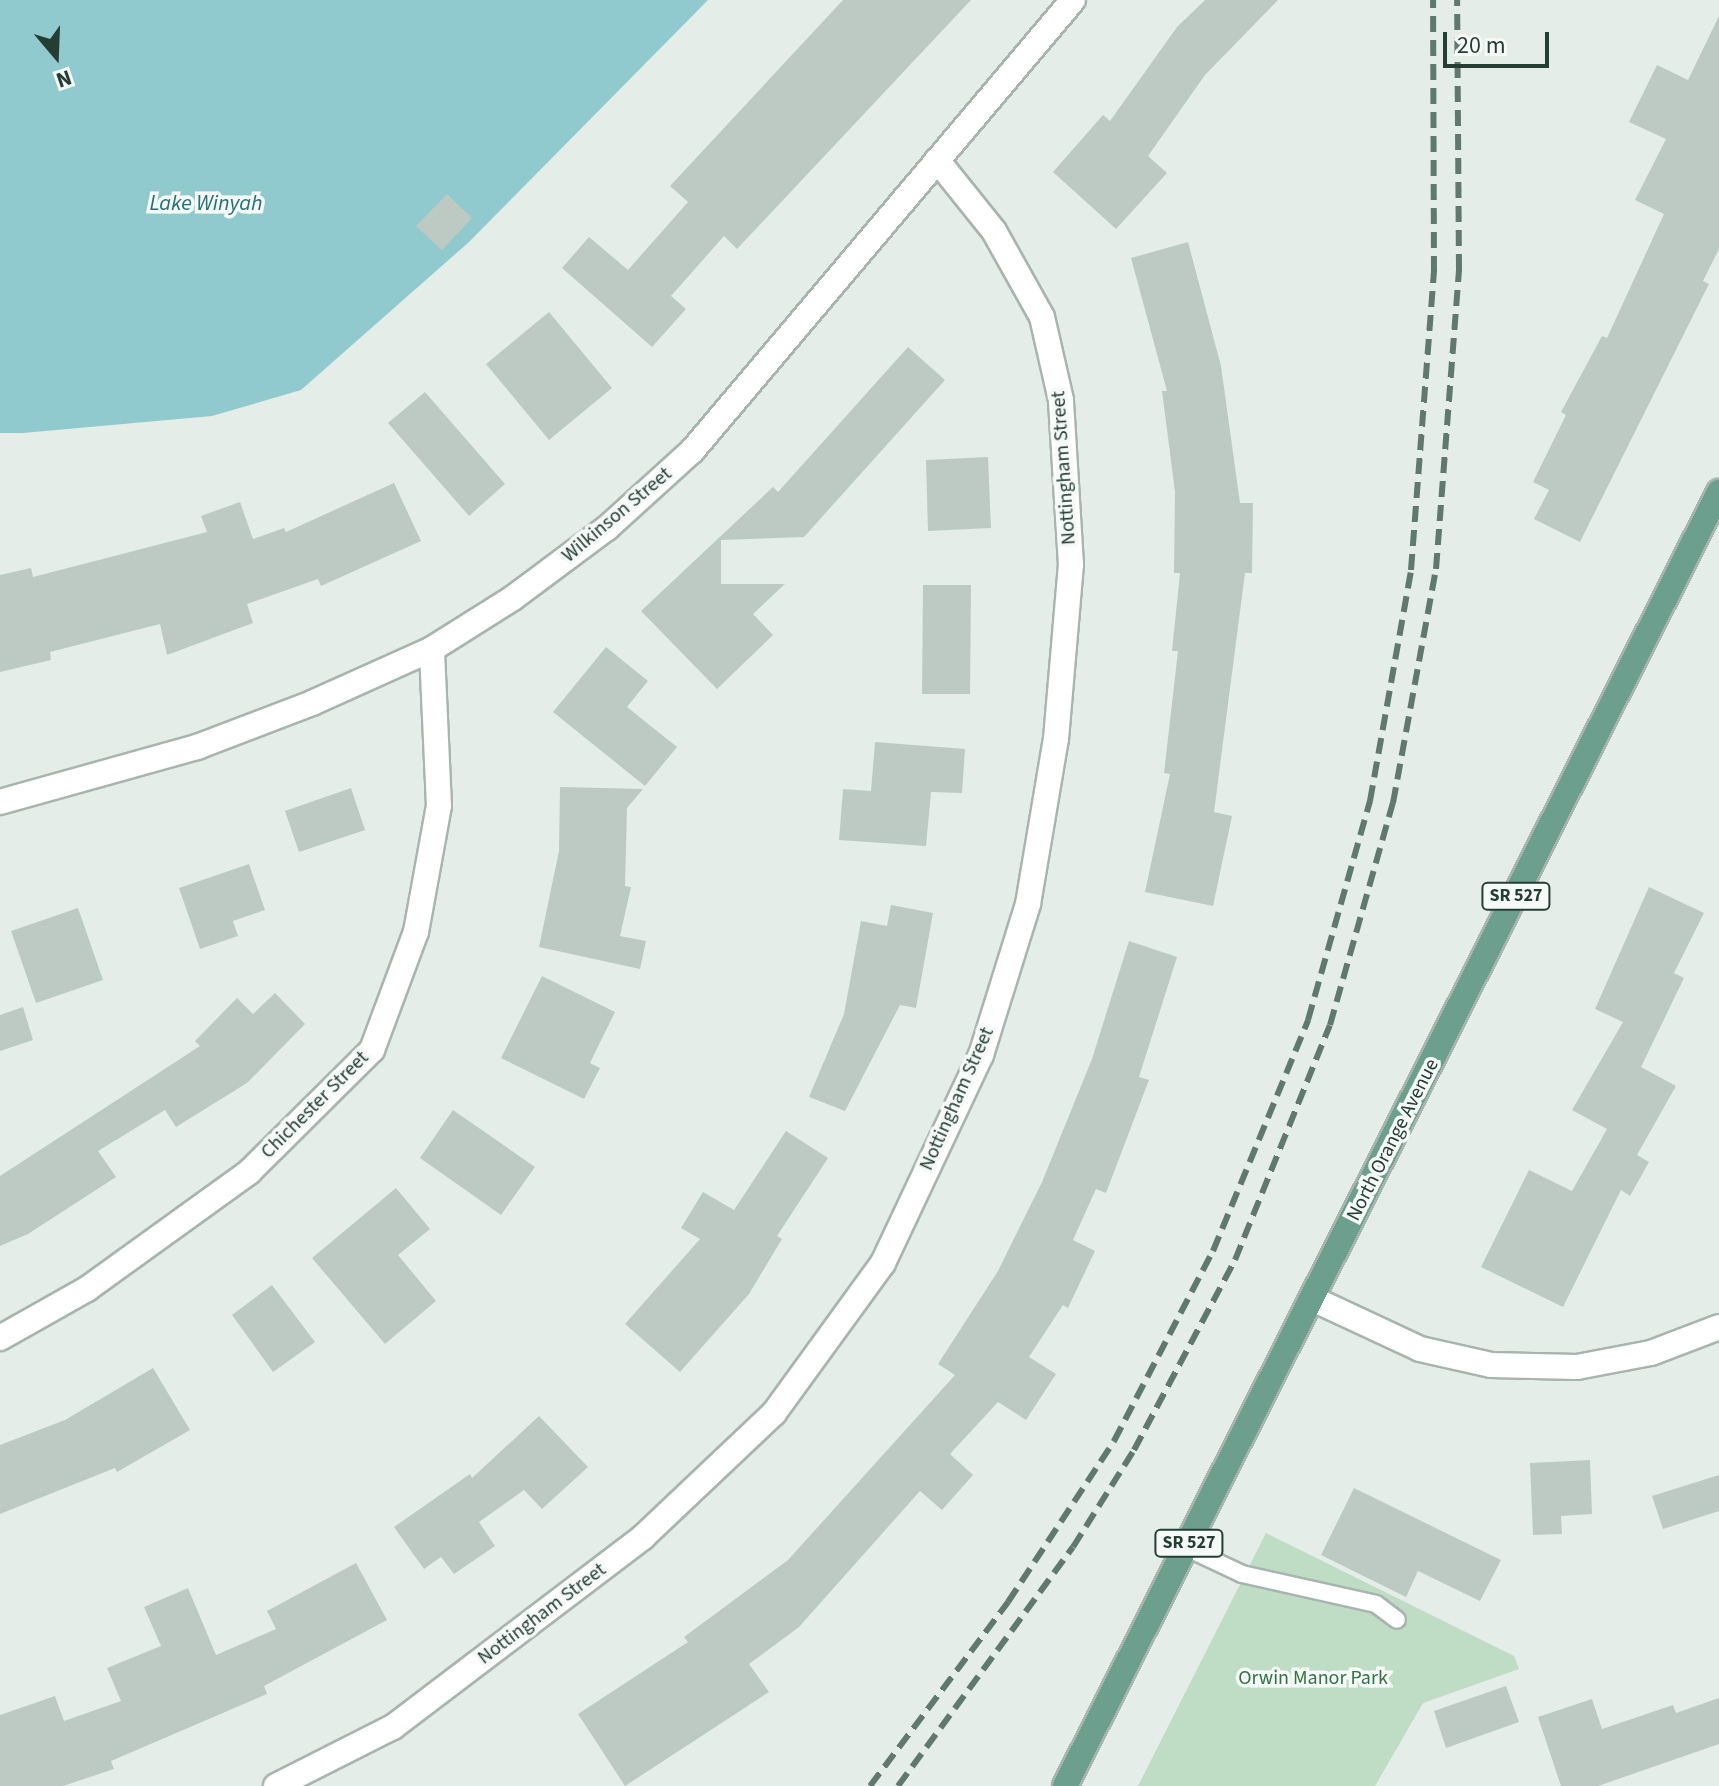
<!DOCTYPE html>
<html>
<head>
<meta charset="utf-8">
<style>
	body { margin:0 }
	#map { position:relative; width:1719px; height:1786px; overflow:hidden; background:#e5ede8; font-family:"Source Sans 3",sans-serif }
	div>[style] { position:absolute }
	.green>* { inset:0; background:#bfdcc4 }
	.water>* { inset:0; background:#91cace }
	.building>* { inset:0; background:#bdcac4 }
	.roads { filter:drop-shadow(2px 0 #a8b5ae) drop-shadow(-2px 0 #a8b5ae) drop-shadow(0 2px #a8b5ae) drop-shadow(0 -2px #a8b5ae) }
	.service>* { height:16px; margin:-8px; padding:0 8px; transform-origin:8px; border-radius:8px; background:#fff }
	.minor>* { height:24px; margin:-12px; padding:0 12px; transform-origin:12px; border-radius:12px; background:#fff }
	.primary>* { height:24px; margin:-12px; padding:0 12px; transform-origin:12px; border-radius:12px; background:#6c9f8d }
	.rail>* { height:6px; margin-top:-3px; transform-origin:0; background:repeating-linear-gradient(90deg,#60796f 0 16px,transparent 0 24px) }
	span { translate:-50% -50%; white-space:nowrap; text-align:center; line-height:1.15; -webkit-text-stroke:7px #f5f9f7; paint-order:stroke }
	.shield-label span { padding:2px 6px; background:#f5f9f7; border:2px solid; border-radius:6px; -webkit-text-stroke-width:0 }
	.shield-label { font-size:18px; color:#253e34; font-weight:700 }
	.street-label { font-size:20px; color:#253e34 }
	.park-label { font-size:20px; color:#327244 }
	.water-label { font-size:22px; color:#237076; font-style:italic }
	.north { position:absolute; left:16px; top:16px; width:80px; height:80px; -webkit-text-stroke:6px #f5f9f7; paint-order:stroke; rotate:161deg; font-size:22px; font-weight:700; line-height:32px; text-align:center; color:#253e34 }
	.north::after { content:''; display:block; margin:auto; width:28px; height:36px; background:#253e34; clip-path:polygon(50% 0,100% 100%,50% 72%,0 100%) }
	.scale { position:absolute; left:1443px; top:32px; width:106px; height:36px; box-sizing:border-box; border:4px solid #253e34; border-top:0; padding-left:10px; font-size:24px; line-height:28px; white-space:nowrap; color:#253e34; -webkit-text-stroke:6px #f5f9f7; paint-order:stroke }
</style>
</head>
<body>
<div id="map">
	<div class="green">
		<i style="clip-path:polygon(1266px 1533px,1514px 1656px,1519px 1669px,1423px 1703px,1375px 1786px,1138px 1786px)"></i>
	</div>
	<div class="water">
		<i style="clip-path:polygon(0 0,708px 0,469px 242px,301px 390px,212px 416px,23px 433px,0 433px)"></i>
	</div>
	<div class="building">
		<i style="clip-path:polygon(843px 0,971px 0,737px 249px,724px 236px,671px 296px,686px 309px,652px 347px,562px 268px,589px 237px,628px 270px,688px 202px,670px 186px)"></i>
		<i style="clip-path:polygon(1205px 0,1278px 0,1205px 75px,1148px 156px,1167px 173px,1116px 229px,1053px 172px,1103px 115px,1110px 121px,1177px 27px)"></i>
		<i style="clip-path:polygon(1719px 16px,1719px 249px,1703px 281px,1709px 284px,1580px 542px,1534px 519px,1549px 490px,1533px 482px,1566px 415px,1561px 412px,1602px 336px,1607px 338px,1664px 214px,1635px 200px,1666px 139px,1629px 122px,1657px 65px,1688px 80px)"></i>
		<i style="clip-path:polygon(447px 194px,472px 218px,442px 250px,416px 226px)"></i>
		<i style="clip-path:polygon(1188px 242px,1221px 366px,1240px 503px,1253px 503px,1252px 573px,1245px 573px,1214px 812px,1232px 816px,1213px 906px,1145px 892px,1170px 774px,1164px 773px,1178px 651px,1172px 651px,1180px 573px,1174px 573px,1175px 492px,1162px 391px,1167px 391px,1131px 258px)"></i>
		<i style="clip-path:polygon(549px 312px,612px 388px,549px 440px,486px 364px)"></i>
		<i style="clip-path:polygon(908px 347px,945px 380px,804px 537px,721px 540px,721px 584px,785px 584px,753px 614px,773px 635px,717px 689px,641px 611px,773px 487px,778px 492px)"></i>
		<i style="clip-path:polygon(425px 392px,505px 484px,469px 516px,388px 423px)"></i>
		<i style="clip-path:polygon(988px 457px,991px 528px,928px 531px,926px 460px)"></i>
		<i style="clip-path:polygon(394px 483px,421px 541px,321px 586px,318px 579px,247px 604px,253px 623px,167px 655px,160px 624px,50px 652px,51px 660px,0 672px,0 575px,31px 568px,33px 577px,207px 532px,201px 516px,240px 502px,253px 539px,284px 528px,286px 532px)"></i>
		<i style="clip-path:polygon(923px 585px,971px 585px,970px 694px,922px 694px)"></i>
		<i style="clip-path:polygon(606px 647px,648px 681px,627px 707px,677px 747px,645px 786px,553px 712px)"></i>
		<i style="clip-path:polygon(875px 742px,965px 749px,962px 793px,931px 792px,926px 846px,839px 840px,843px 789px,871px 791px)"></i>
		<i style="clip-path:polygon(560px 787px,643px 789px,627px 808px,625px 886px,631px 887px,620px 936px,646px 941px,640px 969px,539px 947px,559px 851px)"></i>
		<i style="clip-path:polygon(351px 788px,365px 830px,299px 852px,285px 811px)"></i>
		<i style="clip-path:polygon(249px 864px,265px 910px,233px 921px,238px 936px,200px 949px,179px 888px)"></i>
		<i style="clip-path:polygon(1649px 887px,1704px 913px,1674px 973px,1684px 978px,1641px 1067px,1676px 1086px,1637px 1155px,1649px 1162px,1630px 1196px,1621px 1190px,1563px 1307px,1481px 1267px,1529px 1170px,1572px 1191px,1607px 1129px,1572px 1110px,1623px 1022px,1595px 1009px)"></i>
		<i style="clip-path:polygon(891px 905px,933px 913px,916px 1008px,900px 1005px,845px 1111px,809px 1097px,844px 1014px,861px 921px,887px 926px)"></i>
		<i style="clip-path:polygon(78px 908px,103px 980px,36px 1003px,11px 931px)"></i>
		<i style="clip-path:polygon(1129px 941px,1177px 957px,1139px 1077px,1149px 1080px,1106px 1193px,1096px 1189px,1073px 1240px,1095px 1251px,1068px 1308px,1063px 1305px,1029px 1357px,1056px 1374px,1026px 1420px,998px 1402px,950px 1454px,973px 1475px,942px 1510px,920px 1491px,799px 1627px,749px 1664px,769px 1692px,625px 1786px,578px 1714px,688px 1642px,684px 1637px,788px 1560px,955px 1375px,938px 1364px,998px 1271px,1042px 1182px,1092px 1059px)"></i>
		<i style="clip-path:polygon(542px 976px,615px 1012px,590px 1063px,600px 1068px,584px 1099px,501px 1058px)"></i>
		<i style="clip-path:polygon(275px 993px,305px 1024px,247px 1083px,176px 1127px,165px 1110px,98px 1151px,116px 1177px,28px 1234px,0 1246px,0 1176px,200px 1046px,195px 1041px,237px 998px,253px 1014px)"></i>
		<i style="clip-path:polygon(23px 1007px,33px 1040px,0 1051px,0 1015px)"></i>
		<i style="clip-path:polygon(453px 1110px,535px 1167px,501px 1215px,420px 1158px)"></i>
		<i style="clip-path:polygon(786px 1131px,828px 1158px,777px 1236px,782px 1239px,749px 1294px,680px 1372px,625px 1324px,700px 1239px,681px 1228px,703px 1192px,734px 1210px)"></i>
		<i style="clip-path:polygon(396px 1188px,430px 1229px,398px 1255px,436px 1301px,385px 1344px,312px 1258px)"></i>
		<i style="clip-path:polygon(272px 1285px,315px 1342px,273px 1372px,232px 1315px)"></i>
		<i style="clip-path:polygon(153px 1368px,190px 1430px,117px 1472px,115px 1468px,0 1514px,0 1445px,65px 1420px)"></i>
		<i style="clip-path:polygon(539px 1416px,588px 1467px,542px 1509px,524px 1490px,479px 1522px,495px 1546px,454px 1574px,441px 1557px,424px 1569px,394px 1527px,470px 1474px,472px 1478px)"></i>
		<i style="clip-path:polygon(1590px 1460px,1592px 1514px,1561px 1516px,1562px 1534px,1533px 1535px,1530px 1463px)"></i>
		<i style="clip-path:polygon(1719px 1475px,1719px 1511px,1663px 1529px,1652px 1496px)"></i>
		<i style="clip-path:polygon(1354px 1488px,1501px 1560px,1480px 1601px,1418px 1571px,1406px 1597px,1321px 1555px)"></i>
		<i style="clip-path:polygon(356px 1563px,387px 1620px,264px 1686px,267px 1694px,111px 1761px,114px 1769px,63px 1786px,0 1786px,0 1715px,55px 1696px,64px 1721px,121px 1701px,107px 1668px,161px 1646px,144px 1607px,188px 1588px,216px 1655px,276px 1629px,267px 1611px)"></i>
		<i style="clip-path:polygon(1506px 1686px,1519px 1722px,1446px 1748px,1434px 1711px)"></i>
		<i style="clip-path:polygon(1719px 1698px,1719px 1744px,1598px 1786px,1561px 1786px,1538px 1717px,1592px 1699px,1602px 1729px,1673px 1705px,1676px 1713px)"></i>
	</div>
	<div class="roads">
		<div class="service">
			<i style="left:1187px;top:1548px;width:61px;rotate:25.3deg"></i>
			<i style="left:1242px;top:1574px;width:137px;rotate:12.6deg"></i>
			<i style="left:1376px;top:1604px;width:26px;rotate:37deg"></i>
		</div>
		<div class="minor">
			<i style="left:0;top:802px;width:205px;rotate:-15.6deg"></i>
			<i style="left:197px;top:747px;width:123px;rotate:-20.9deg"></i>
			<i style="left:312px;top:703px;width:132px;rotate:-24.2deg"></i>
			<i style="left:432px;top:649px;width:96px;rotate:-32.2deg"></i>
			<i style="left:513px;top:598px;width:117px;rotate:-36.7deg"></i>
			<i style="left:607px;top:528px;width:115px;rotate:-42.2deg"></i>
			<i style="left:692px;top:451px;width:590px;rotate:-49.81deg"></i>
			<i style="left:1313px;top:1299px;width:118px;rotate:25deg"></i>
			<i style="left:1420px;top:1349px;width:73px;rotate:12.7deg"></i>
			<i style="left:1491px;top:1365px;width:86px;rotate:1.3deg"></i>
			<i style="left:1577px;top:1367px;width:75px;rotate:-10.7deg"></i>
			<i style="left:1651px;top:1353px;width:73px;rotate:-20.9deg"></i>
			<i style="left:0;top:1338px;width:100px;rotate:-29.4deg"></i>
			<i style="left:87px;top:1289px;width:200px;rotate:-35.8deg"></i>
			<i style="left:249px;top:1172px;width:173px;rotate:-44.8deg"></i>
			<i style="left:372px;top:1050px;width:126px;rotate:-69.6deg"></i>
			<i style="left:416px;top:932px;width:128px;rotate:-79.7deg"></i>
			<i style="left:439px;top:806px;width:157px;rotate:-92.6deg"></i>
			<i style="left:276px;top:1786px;width:131px;rotate:-26.8deg"></i>
			<i style="left:393px;top:1727px;width:314px;rotate:-37.2deg"></i>
			<i style="left:643px;top:1537px;width:180px;rotate:-43.4deg"></i>
			<i style="left:774px;top:1413px;width:185px;rotate:-54deg"></i>
			<i style="left:883px;top:1263px;width:230px;rotate:-64.8deg"></i>
			<i style="left:981px;top:1055px;width:158px;rotate:-72.7deg"></i>
			<i style="left:1028px;top:904px;width:167px;rotate:-80.4deg"></i>
			<i style="left:1056px;top:739px;width:175px;rotate:-85.1deg"></i>
			<i style="left:1071px;top:565px;width:165px;rotate:-93.5deg"></i>
			<i style="left:1061px;top:400px;width:85px;rotate:-102.9deg"></i>
			<i style="left:1042px;top:317px;width:98px;rotate:-119.2deg"></i>
			<i style="left:994px;top:231px;width:91px;rotate:-128.8deg"></i>
		</div>
		<div class="primary">
			<i style="left:1065px;top:1786px;width:1450px;rotate:-63.19deg"></i>
		</div>
	</div>
	<div class="rail">
		<i style="left:870px;top:1786px;width:230px;rotate:-53.1deg"></i>
		<i style="left:1008px;top:1602px;width:193px;rotate:-56.6deg"></i>
		<i style="left:1114px;top:1441px;width:214px;rotate:-62.5deg"></i>
		<i style="left:1213px;top:1251px;width:250px;rotate:-67.6deg"></i>
		<i style="left:1308px;top:1020px;width:228px;rotate:-74.2deg"></i>
		<i style="left:1370px;top:801px;width:235px;rotate:-79.9deg"></i>
		<i style="left:1411px;top:570px;width:299px;rotate:-85.6deg"></i>
		<i style="left:1434px;top:272px;width:272px;rotate:-90.2deg"></i>
		<i style="left:898px;top:1786px;width:296px;rotate:-53.8deg"></i>
		<i style="left:1073px;top:1547px;width:115px;rotate:-57.8deg"></i>
		<i style="left:1134px;top:1450px;width:215px;rotate:-62deg"></i>
		<i style="left:1235px;top:1260px;width:253px;rotate:-68deg"></i>
		<i style="left:1330px;top:1025px;width:231px;rotate:-74.2deg"></i>
		<i style="left:1393px;top:803px;width:238px;rotate:-79.6deg"></i>
		<i style="left:1436px;top:569px;width:300px;rotate:-85.6deg"></i>
		<i style="left:1459px;top:270px;width:270px;rotate:-90.4deg"></i>
	</div>
	<div class="shield-label">
		<span style="left:1516px;top:896px">SR 527</span>
		<span style="left:1189px;top:1543px">SR 527</span>
	</div>
	<div class="street-label">
		<span style="left:1064px;top:468px;rotate:-94deg">Nottingham Street</span>
		<span style="left:617px;top:515px;rotate:-40deg">Wilkinson Street</span>
		<span style="left:957px;top:1099px;rotate:-66deg">Nottingham Street</span>
		<span style="left:315px;top:1105px;rotate:-45deg">Chichester Street</span>
		<span style="left:1393px;top:1140px;rotate:-63deg">North Orange Avenue</span>
		<span style="left:542px;top:1614px;rotate:-37deg">Nottingham Street</span>
	</div>
	<div class="park-label">
		<span style="left:1313px;top:1678px">Orwin Manor Park</span>
	</div>
	<div class="water-label">
		<span style="left:206px;top:204px">Lake Winyah</span>
	</div>
	<div class="north">N</div>
	<div class="scale">20 m</div>
</div>
</body>
</html>
